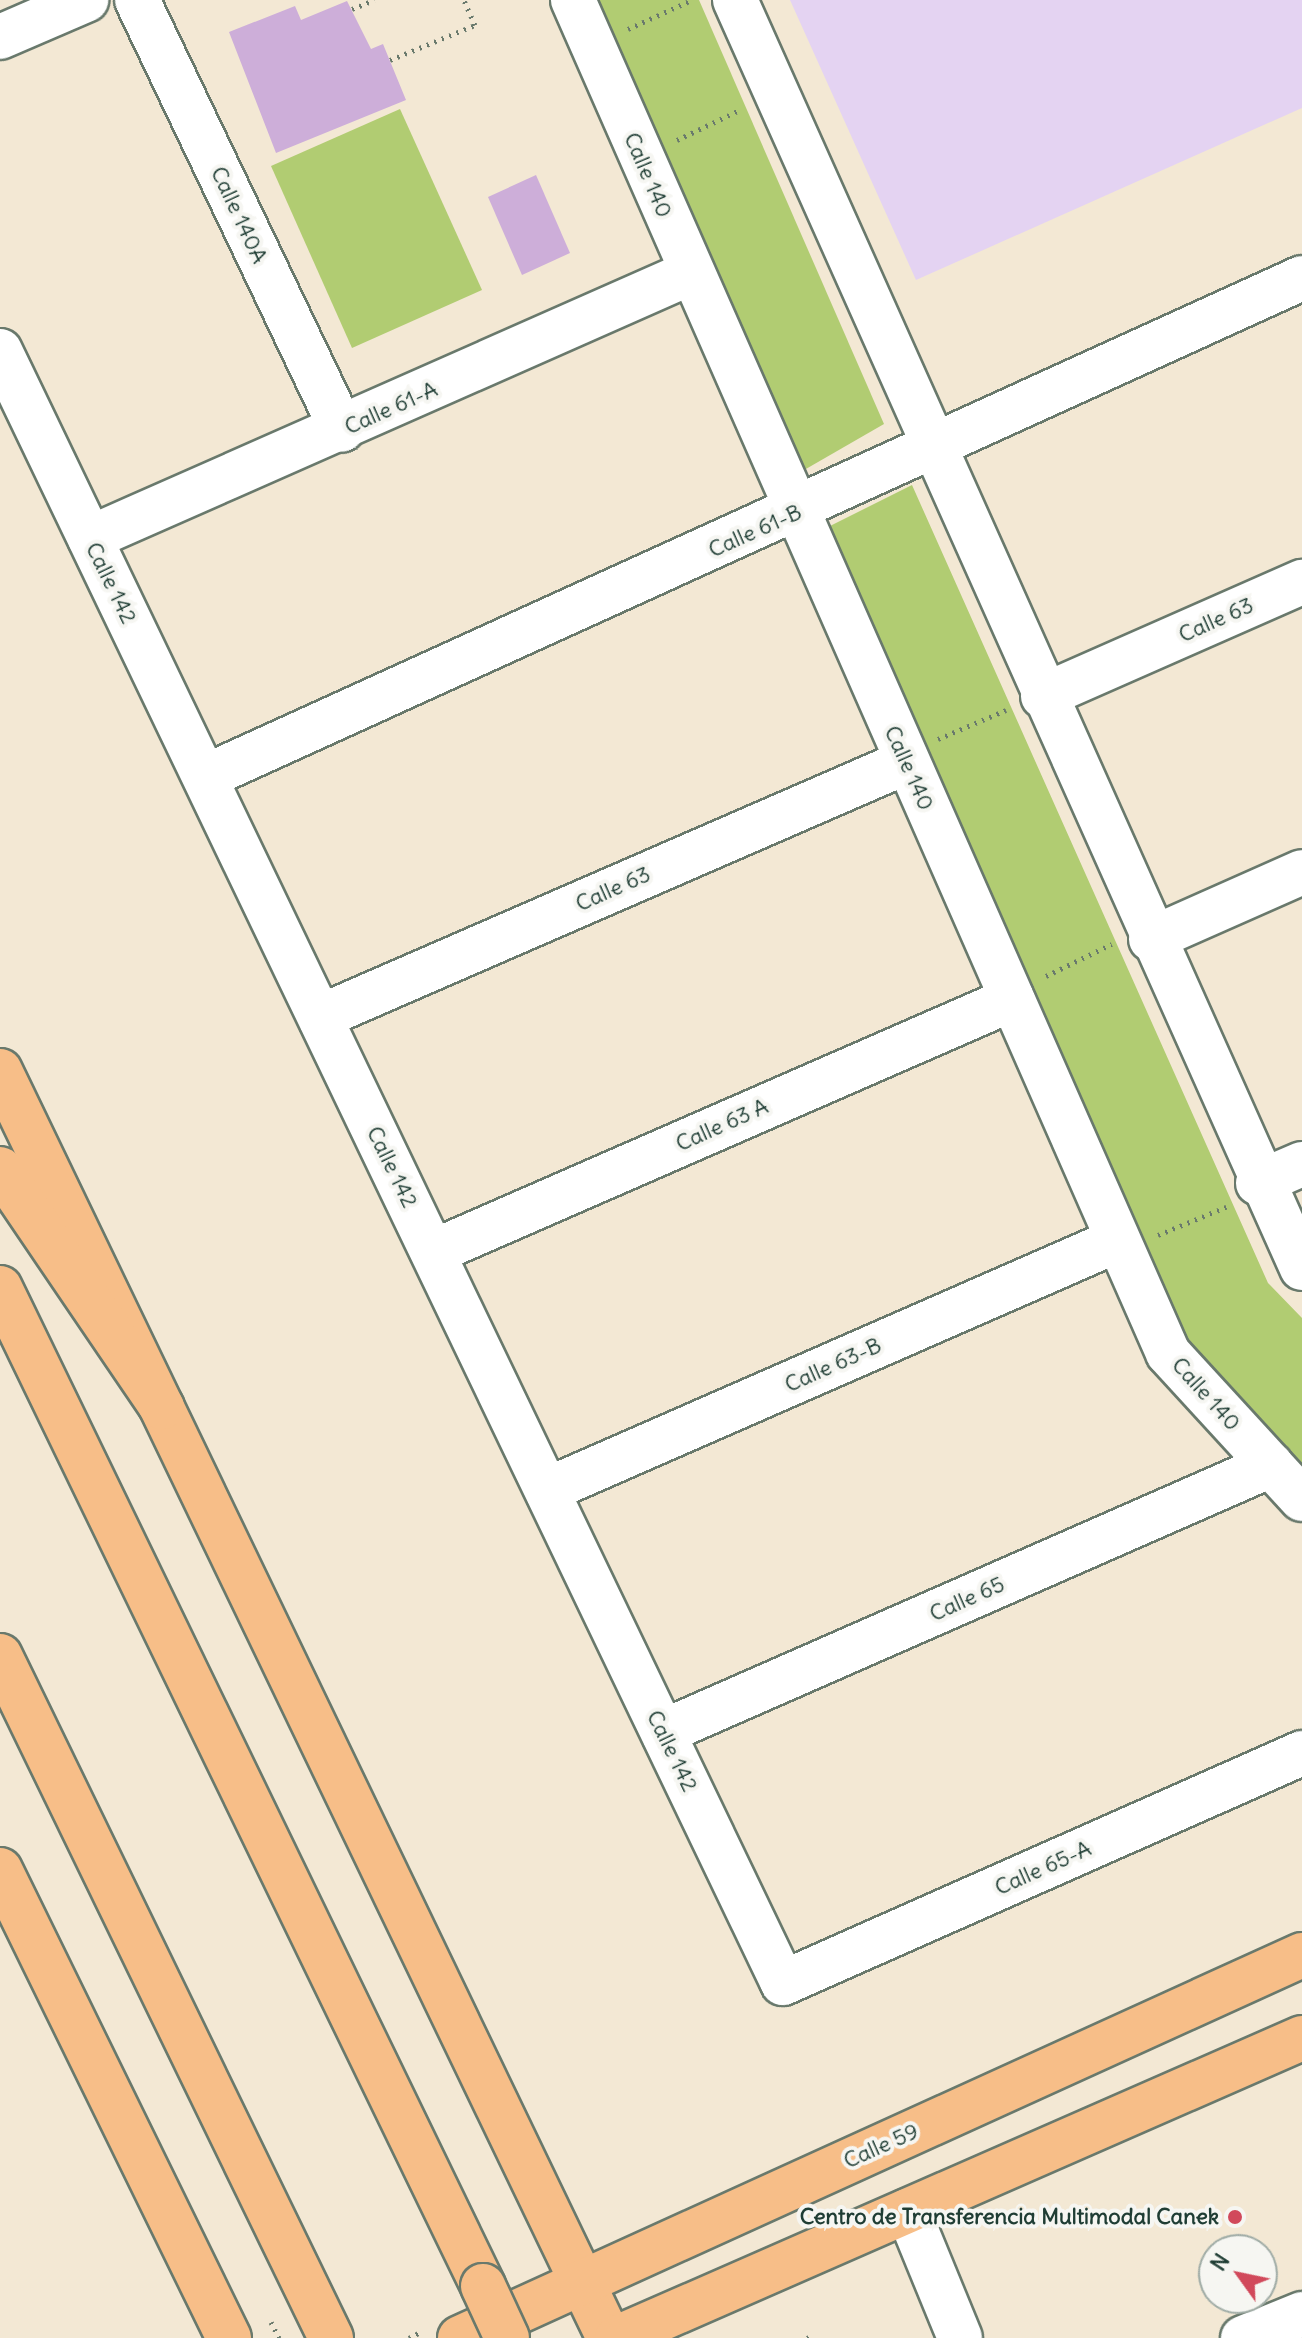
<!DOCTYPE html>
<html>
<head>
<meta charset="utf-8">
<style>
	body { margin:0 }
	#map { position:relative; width:1302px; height:2338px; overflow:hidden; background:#f3e8d4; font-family:Delius,sans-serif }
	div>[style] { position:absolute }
	.built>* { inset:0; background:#e4d3f2 }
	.green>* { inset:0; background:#b1cc72 }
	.building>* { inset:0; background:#cdaed9 }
	.path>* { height:5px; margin-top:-2.5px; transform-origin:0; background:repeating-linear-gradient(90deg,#69796c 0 2px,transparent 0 8px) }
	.roads { filter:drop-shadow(2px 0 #69796c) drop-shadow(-2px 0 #69796c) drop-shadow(0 2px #69796c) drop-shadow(0 -2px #69796c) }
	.minor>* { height:44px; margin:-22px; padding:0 22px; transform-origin:22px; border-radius:22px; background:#fff }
	.major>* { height:44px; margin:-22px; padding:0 22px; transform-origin:22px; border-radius:22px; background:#f7be88 }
	.highway>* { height:44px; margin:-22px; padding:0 22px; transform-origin:22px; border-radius:22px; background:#f7be88 }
	.bridges { filter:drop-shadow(2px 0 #69796c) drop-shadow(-2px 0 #69796c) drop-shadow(0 2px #69796c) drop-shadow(0 -2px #69796c) }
	.highway-bridge>* { height:44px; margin:-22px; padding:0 22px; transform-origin:22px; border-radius:22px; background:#f7be88 }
	.dots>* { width:22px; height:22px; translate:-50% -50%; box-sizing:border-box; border:4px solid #f6f6f2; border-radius:50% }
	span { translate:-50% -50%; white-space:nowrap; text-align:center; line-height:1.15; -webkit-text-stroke:8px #f6f6f2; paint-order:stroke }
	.street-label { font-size:22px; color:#1f3d34 }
	.poi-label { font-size:22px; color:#1f3d34; font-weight:700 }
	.right { translate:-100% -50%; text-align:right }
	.north { position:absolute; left:1198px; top:2234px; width:80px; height:80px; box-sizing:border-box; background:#f6f6f2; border:2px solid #a0aca6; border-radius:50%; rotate:303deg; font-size:22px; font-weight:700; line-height:32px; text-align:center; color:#1f3d34 }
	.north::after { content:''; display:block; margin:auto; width:28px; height:36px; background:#d1495b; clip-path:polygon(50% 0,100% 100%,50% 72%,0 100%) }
</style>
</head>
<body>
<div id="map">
	<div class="built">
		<i style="clip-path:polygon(790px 0,1302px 0,1302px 108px,916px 280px)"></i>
	</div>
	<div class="green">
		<i style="clip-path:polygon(584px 0,699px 0,884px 424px,792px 477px)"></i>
		<i style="clip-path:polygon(400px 109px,482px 290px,352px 348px,271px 166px)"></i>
		<i style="clip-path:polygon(912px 485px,1268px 1283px,1302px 1318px,1302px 1476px,1180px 1344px,816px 533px)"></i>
	</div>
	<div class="building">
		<i style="clip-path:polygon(347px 1px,371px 49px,383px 44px,406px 100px,276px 153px,229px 32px,295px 6px,301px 20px)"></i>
		<i style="clip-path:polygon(536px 175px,570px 253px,522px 275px,488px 197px)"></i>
	</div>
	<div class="path">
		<i style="left:352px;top:9px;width:24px;rotate:-22deg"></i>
		<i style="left:628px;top:29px;width:70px;rotate:-24.4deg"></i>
		<i style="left:390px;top:60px;width:92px;rotate:-22.4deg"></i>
		<i style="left:475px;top:25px;width:27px;rotate:-114deg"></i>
		<i style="left:677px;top:140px;width:70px;rotate:-25.5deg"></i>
		<i style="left:938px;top:739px;width:74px;rotate:-23.1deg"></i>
		<i style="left:1046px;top:976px;width:73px;rotate:-25.9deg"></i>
		<i style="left:1158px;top:1235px;width:74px;rotate:-22.4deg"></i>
		<i style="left:271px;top:2322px;width:18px;rotate:63deg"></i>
		<i style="left:409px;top:2338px;width:13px;rotate:-27deg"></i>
		<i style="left:807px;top:2338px;width:5px;rotate:-22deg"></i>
	</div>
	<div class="roads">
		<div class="minor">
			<i style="left:137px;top:0;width:476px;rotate:64.5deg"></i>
			<i style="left:573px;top:0;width:1478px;rotate:66.26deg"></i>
			<i style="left:1168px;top:1353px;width:198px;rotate:47.5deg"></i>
			<i style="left:735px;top:0;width:1389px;rotate:65.91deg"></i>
			<i style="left:0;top:37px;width:94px;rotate:-23.3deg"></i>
			<i style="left:0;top:351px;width:1810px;rotate:64.37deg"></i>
			<i style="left:783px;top:1983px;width:568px;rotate:-23.9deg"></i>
			<i style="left:90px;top:538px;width:656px;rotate:-23.83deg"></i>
			<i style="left:1043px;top:696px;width:283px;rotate:-23.8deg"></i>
			<i style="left:205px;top:777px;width:1205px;rotate:-24.46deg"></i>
			<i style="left:1151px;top:939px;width:165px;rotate:-23.9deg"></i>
			<i style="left:320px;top:1017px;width:639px;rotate:-23.52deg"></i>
			<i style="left:1258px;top:1183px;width:48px;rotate:-23.4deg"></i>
			<i style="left:433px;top:1252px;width:632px;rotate:-23.6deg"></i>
			<i style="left:547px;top:1490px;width:623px;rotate:-23.65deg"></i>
			<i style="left:663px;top:1732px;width:664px;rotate:-23.71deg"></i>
			<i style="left:908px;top:2211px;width:137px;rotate:67.7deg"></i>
			<i style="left:1243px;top:2338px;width:64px;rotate:-22.1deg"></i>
		</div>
		<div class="major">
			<i style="left:0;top:1071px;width:1406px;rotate:64.33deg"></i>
			<i style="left:0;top:1870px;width:521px;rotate:63.93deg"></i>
			<i style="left:460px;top:2338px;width:925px;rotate:-24.46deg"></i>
			<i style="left:617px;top:2338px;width:748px;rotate:-23.65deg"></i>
		</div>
		<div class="highway">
			<i style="left:0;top:1169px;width:288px;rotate:55.8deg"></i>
			<i style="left:0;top:1288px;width:1109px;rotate:64.17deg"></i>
			<i style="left:0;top:1656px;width:758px;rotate:64.11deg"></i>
		</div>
	</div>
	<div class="bridges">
		<div class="highway-bridge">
			<i style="left:483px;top:2286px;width:57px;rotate:65.2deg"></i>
		</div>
	</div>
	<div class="dots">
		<i style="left:1235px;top:2217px;background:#d1495b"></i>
	</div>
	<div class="street-label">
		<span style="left:648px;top:175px;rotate:67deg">Calle 140</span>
		<span style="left:239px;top:215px;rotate:65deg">Calle 140A</span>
		<span style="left:391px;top:408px;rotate:-24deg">Calle 61-A</span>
		<span style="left:755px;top:531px;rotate:-24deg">Calle 61-B</span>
		<span style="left:111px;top:583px;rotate:64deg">Calle 142</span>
		<span style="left:1216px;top:620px;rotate:-24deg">Calle 63</span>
		<span style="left:909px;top:768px;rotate:66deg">Calle 140</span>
		<span style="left:613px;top:889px;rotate:-24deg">Calle 63</span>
		<span style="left:722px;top:1125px;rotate:-24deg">Calle 63 A</span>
		<span style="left:392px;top:1167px;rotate:64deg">Calle 142</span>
		<span style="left:833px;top:1365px;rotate:-24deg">Calle 63-B</span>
		<span style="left:1206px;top:1394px;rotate:48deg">Calle 140</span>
		<span style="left:967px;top:1599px;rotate:-24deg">Calle 65</span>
		<span style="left:672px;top:1751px;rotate:64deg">Calle 142</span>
		<span style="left:1043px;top:1868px;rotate:-24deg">Calle 65-A</span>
		<span style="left:881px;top:2146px;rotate:-24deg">Calle 59</span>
	</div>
	<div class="poi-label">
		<span class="right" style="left:1219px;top:2217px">Centro de Transferencia Multimodal Canek</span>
	</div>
	<div class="north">N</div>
</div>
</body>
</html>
